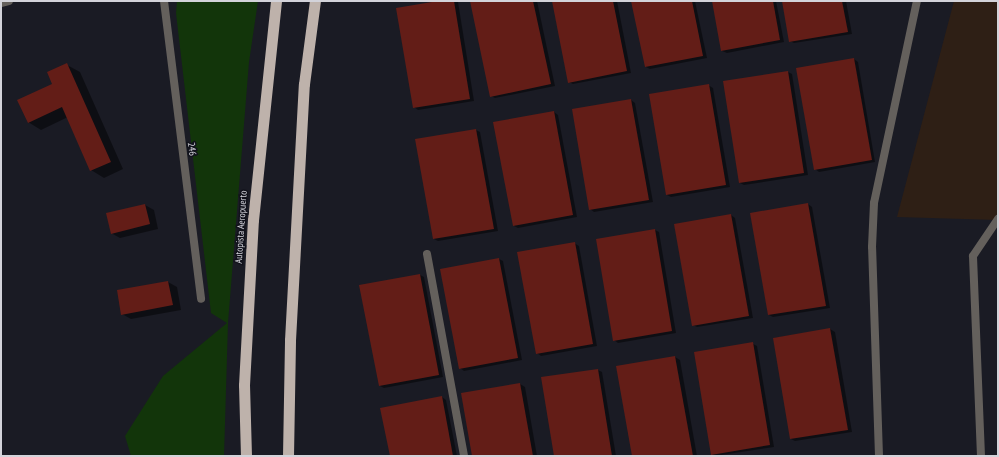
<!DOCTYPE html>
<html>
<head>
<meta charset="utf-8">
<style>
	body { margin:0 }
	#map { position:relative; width:999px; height:457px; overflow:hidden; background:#1a1b24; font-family:"PT Sans Narrow",sans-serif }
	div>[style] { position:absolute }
	.commercial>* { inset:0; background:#2e1f15 }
	.green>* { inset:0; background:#12350a }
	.shadow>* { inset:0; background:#0007 }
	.building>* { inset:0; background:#631d17 }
	.service>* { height:8px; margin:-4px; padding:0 4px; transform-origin:4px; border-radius:4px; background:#64605c }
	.tertiary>* { height:8px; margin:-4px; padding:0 4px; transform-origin:4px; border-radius:4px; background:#64605c }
	.trunk>* { height:11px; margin:-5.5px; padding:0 5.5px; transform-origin:5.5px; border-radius:5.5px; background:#beb2ab }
	span { translate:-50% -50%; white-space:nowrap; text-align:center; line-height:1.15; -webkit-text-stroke:3px #11121b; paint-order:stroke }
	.street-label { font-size:10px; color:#d3d3da }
	.frame { position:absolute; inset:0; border:2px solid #d3d3da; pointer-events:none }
</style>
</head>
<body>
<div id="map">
	<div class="commercial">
		<i style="clip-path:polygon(954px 1px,998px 1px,998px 220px,897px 217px)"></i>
	</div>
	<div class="green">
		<i style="clip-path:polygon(177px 1px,258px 1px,249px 62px,228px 323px,224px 456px,131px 456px,125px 436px,163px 376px,227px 323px,211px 313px,176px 13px)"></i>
	</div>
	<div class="shadow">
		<i style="clip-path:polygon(444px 1px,458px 2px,474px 101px,418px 110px,414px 107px)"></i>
		<i style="clip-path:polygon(471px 1px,537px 1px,555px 86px,495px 98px,491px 96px)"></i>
		<i style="clip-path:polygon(553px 1px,617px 1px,631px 73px,573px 84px,569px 82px)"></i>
		<i style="clip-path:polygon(632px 1px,695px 1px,707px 58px,650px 69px,646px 67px)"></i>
		<i style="clip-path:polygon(713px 1px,776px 1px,784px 42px,727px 53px,722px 51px)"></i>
		<i style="clip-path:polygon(783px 1px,846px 1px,852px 34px,794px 43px,790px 41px)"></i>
		<i style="clip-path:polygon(854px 59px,858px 62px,875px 162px,819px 172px,815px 169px)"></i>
		<i style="clip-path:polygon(67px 65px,80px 72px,123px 169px,104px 178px,91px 170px,68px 117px,41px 130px,28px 122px)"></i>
		<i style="clip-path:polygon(788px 72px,792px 74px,808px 175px,744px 185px,740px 183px)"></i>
		<i style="clip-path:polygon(708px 85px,713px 88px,730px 187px,671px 197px,667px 195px)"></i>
		<i style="clip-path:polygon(631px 100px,635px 103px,653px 202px,594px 212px,590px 209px)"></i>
		<i style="clip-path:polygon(554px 112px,558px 115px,577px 217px,518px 228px,514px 226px)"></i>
		<i style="clip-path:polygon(476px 130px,480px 132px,498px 231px,438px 241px,434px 239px)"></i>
		<i style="clip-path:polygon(808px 204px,812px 207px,830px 308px,773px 317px,769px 315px,751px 214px)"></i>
		<i style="clip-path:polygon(145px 205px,154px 210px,158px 229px,120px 238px,111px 233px)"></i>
		<i style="clip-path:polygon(731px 215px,735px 218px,753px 318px,697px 327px,693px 325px)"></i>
		<i style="clip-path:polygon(655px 230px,659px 232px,676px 333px,618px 343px,614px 340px)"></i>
		<i style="clip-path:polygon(574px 243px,579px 246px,597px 346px,541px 356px,537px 353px)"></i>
		<i style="clip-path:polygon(499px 259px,503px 261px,522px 360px,464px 371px,460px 368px)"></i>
		<i style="clip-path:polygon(420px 275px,424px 277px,443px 377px,384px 388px,380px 386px)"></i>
		<i style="clip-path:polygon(168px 282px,177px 287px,181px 310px,131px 319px,122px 314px)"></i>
		<i style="clip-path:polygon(830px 329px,835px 332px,852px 432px,795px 441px,791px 439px,774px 338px)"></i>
		<i style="clip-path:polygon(753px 344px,757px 346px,774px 447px,715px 456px,712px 454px)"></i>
		<i style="clip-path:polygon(675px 357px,680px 360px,697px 456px,633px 456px,617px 367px)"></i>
		<i style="clip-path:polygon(598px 370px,602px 372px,616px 456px,555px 456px)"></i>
		<i style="clip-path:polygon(520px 384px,525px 387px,537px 456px,473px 456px,462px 394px)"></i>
		<i style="clip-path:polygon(442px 397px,446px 400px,457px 456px,391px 456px)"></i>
	</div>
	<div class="building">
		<i style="clip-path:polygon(438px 1px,454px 1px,470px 99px,413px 108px,396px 8px)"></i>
		<i style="clip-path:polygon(470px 1px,533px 1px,551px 84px,490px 97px)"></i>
		<i style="clip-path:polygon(552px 1px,613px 1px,627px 71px,568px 83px)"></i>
		<i style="clip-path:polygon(631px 1px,692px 1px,703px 56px,645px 67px)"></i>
		<i style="clip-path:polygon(712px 1px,773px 1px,780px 40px,721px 51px)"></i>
		<i style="clip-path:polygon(782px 1px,842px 1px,848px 32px,789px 42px)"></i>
		<i style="clip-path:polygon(854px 58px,872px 160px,814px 170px,796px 68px)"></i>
		<i style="clip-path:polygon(67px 63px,111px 162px,90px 171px,62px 107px,28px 123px,17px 100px,52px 84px,47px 72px)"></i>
		<i style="clip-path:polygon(788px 71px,804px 173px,739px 183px,723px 81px)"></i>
		<i style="clip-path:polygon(709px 84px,726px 185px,666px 195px,649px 94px)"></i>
		<i style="clip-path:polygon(631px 99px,649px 200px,589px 210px,572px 109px)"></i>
		<i style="clip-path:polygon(554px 111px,573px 215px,513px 226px,493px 122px)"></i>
		<i style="clip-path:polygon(476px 129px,494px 229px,433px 239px,415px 139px)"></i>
		<i style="clip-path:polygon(808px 203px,826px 306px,768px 315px,750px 213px)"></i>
		<i style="clip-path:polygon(145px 204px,150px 224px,111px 234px,106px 213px)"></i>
		<i style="clip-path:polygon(731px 214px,749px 316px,692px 326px,674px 224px)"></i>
		<i style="clip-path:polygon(655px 229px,672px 331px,613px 341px,596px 239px)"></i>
		<i style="clip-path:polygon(575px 242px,593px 344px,536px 354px,517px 252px)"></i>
		<i style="clip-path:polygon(499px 258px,518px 358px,459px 369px,440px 269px)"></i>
		<i style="clip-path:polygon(420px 274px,439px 375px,379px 386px,359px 285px)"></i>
		<i style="clip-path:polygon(168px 281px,173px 305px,121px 315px,117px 290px)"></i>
		<i style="clip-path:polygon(830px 328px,848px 430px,790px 439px,773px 338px)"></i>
		<i style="clip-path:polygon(753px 342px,770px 445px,711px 455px,694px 352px)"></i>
		<i style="clip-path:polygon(675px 356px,693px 456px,632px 456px,616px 366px)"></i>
		<i style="clip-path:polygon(598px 369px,612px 456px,554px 456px,541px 377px)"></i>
		<i style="clip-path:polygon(520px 383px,533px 456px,472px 456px,461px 393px)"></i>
		<i style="clip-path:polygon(442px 396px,453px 456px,390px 456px,380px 408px)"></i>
	</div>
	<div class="service">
		<i style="left:427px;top:254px;width:205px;rotate:79.6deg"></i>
		<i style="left:879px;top:456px;width:209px;rotate:-91.9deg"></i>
		<i style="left:872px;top:247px;width:44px;rotate:-87.4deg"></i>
		<i style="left:874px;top:203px;width:207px;rotate:-78deg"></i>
		<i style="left:981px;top:456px;width:200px;rotate:-92.3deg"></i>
		<i style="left:973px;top:256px;width:45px;rotate:-56deg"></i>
	</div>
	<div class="tertiary">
		<i style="left:164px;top:1px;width:300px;rotate:82.9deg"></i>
		<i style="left:1px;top:3px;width:8px;rotate:-14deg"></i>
	</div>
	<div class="trunk">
		<i style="left:246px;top:456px;width:71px;rotate:-91.6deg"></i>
		<i style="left:244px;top:385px;width:165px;rotate:-86.9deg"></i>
		<i style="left:253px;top:220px;width:220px;rotate:-84deg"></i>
		<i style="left:288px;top:456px;width:116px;rotate:-89deg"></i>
		<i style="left:290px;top:340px;width:256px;rotate:-86.9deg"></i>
		<i style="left:304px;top:84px;width:84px;rotate:-82.5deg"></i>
	</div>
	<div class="street-label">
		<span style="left:192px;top:149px;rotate:82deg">246</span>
		<span style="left:241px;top:227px;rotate:-86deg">Autopista Aeropuerto</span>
	</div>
	<div class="frame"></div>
</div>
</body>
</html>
